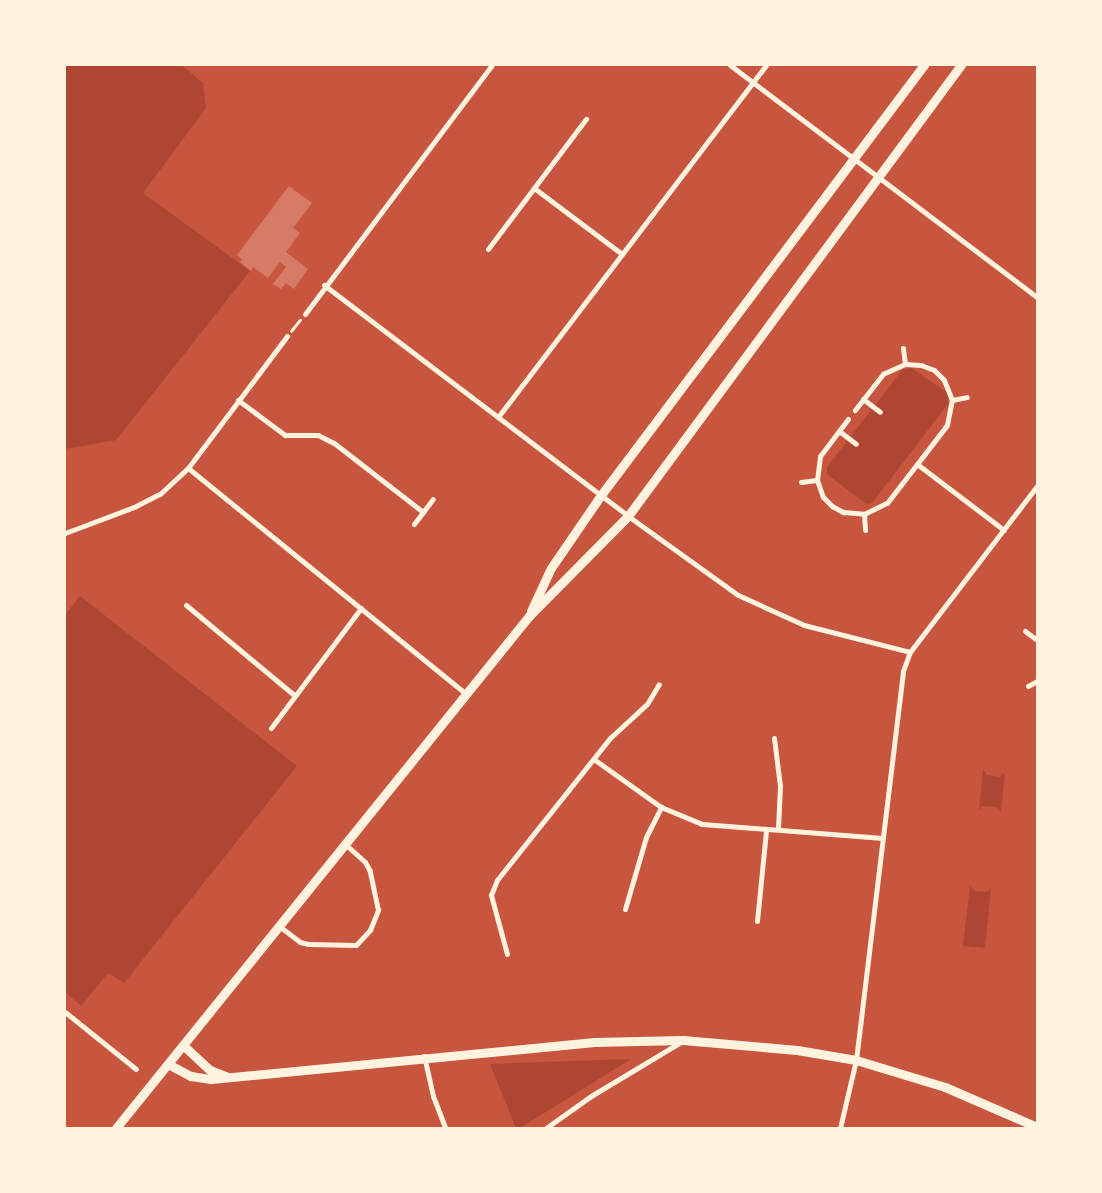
<!DOCTYPE html>
<html>
<head>
<meta charset="utf-8">
<style>
	body { margin:0 }
	#map { position:relative; width:1102px; height:1193px; overflow:hidden; background:#c8553d; font-family:"Roboto Serif",serif }
	div>[style] { position:absolute }
	.green>* { inset:0; background:#ae4732 }
	.building>* { inset:0; background:#d67c66 }
	.path>* { height:2.5px; margin:-1.25px; padding:0 1.25px; transform-origin:1.25px; border-radius:1.25px; background:#fff3e0 }
	.minor>* { height:5px; margin:-2.5px; padding:0 2.5px; transform-origin:2.5px; border-radius:2.5px; background:#fff3e0 }
	.tertiary>* { height:9px; margin:-4.5px; padding:0 4.5px; transform-origin:4.5px; border-radius:4.5px; background:#fff3e0 }
	span { translate:-50% -50%; white-space:nowrap; text-align:center; line-height:1.15; -webkit-text-stroke:4.5px #fff3e0; paint-order:stroke }
	.frame { position:absolute; inset:0; border:66px solid #fff3e0; pointer-events:none }
</style>
</head>
<body>
<div id="map">
	<div class="green">
		<i style="clip-path:polygon(65px 65px,182px 65px,203px 83px,206px 108px,143px 193px,250px 271px,116px 440px,65px 449px)"></i>
		<i style="clip-path:polygon(911px 368px,948px 393px,948px 404px,872px 503px,866px 504px,827px 474px,827px 467px,903px 369px)"></i>
		<i style="clip-path:polygon(80px 596px,297px 766px,124px 983px,108px 973px,81px 1006px,65px 992px,65px 615px)"></i>
		<i style="clip-path:polygon(983px 769px,987px 775px,1000px 777px,1005px 772px,1001px 813px,996px 807px,982px 806px,979px 811px)"></i>
		<i style="clip-path:polygon(970px 886px,974px 891px,987px 892px,991px 888px,985px 948px,963px 946px)"></i>
		<i style="clip-path:polygon(631px 1059px,520px 1128px,516px 1128px,490px 1064px)"></i>
	</div>
	<div class="building">
		<i style="clip-path:polygon(289px 186px,312px 203px,293px 228px,300px 233px,286px 252px,308px 269px,294px 289px,286px 283px,281px 289px,273px 284px,286px 267px,280px 262px,268px 278px,253px 267px,251px 271px,240px 262px,242px 259px,237px 255px)"></i>
	</div>
	<div class="path">
		<i style="left:291px;top:331px;width:14px;rotate:-51deg"></i>
	</div>
	<div class="minor">
		<i style="left:730px;top:65px;width:385px;rotate:37.1deg"></i>
		<i style="left:534px;top:188px;width:110px;rotate:36.9deg"></i>
		<i style="left:488px;top:249px;width:163px;rotate:-53deg"></i>
		<i style="left:324px;top:285px;width:382px;rotate:37.2deg"></i>
		<i style="left:628px;top:516px;width:135px;rotate:35.7deg"></i>
		<i style="left:738px;top:595px;width:72px;rotate:24.4deg"></i>
		<i style="left:804px;top:625px;width:109px;rotate:14.3deg"></i>
		<i style="left:305px;top:314px;width:311px;rotate:-53.1deg"></i>
		<i style="left:903px;top:348px;width:16px;rotate:83deg"></i>
		<i style="left:863px;top:399px;width:21px;rotate:37deg"></i>
		<i style="left:238px;top:400px;width:59px;rotate:36.7deg"></i>
		<i style="left:285px;top:435px;width:33px"></i>
		<i style="left:318px;top:435px;width:18px;rotate:27deg"></i>
		<i style="left:334px;top:443px;width:113px;rotate:37.8deg"></i>
		<i style="left:952px;top:400px;width:15px;rotate:-11deg"></i>
		<i style="left:498px;top:417px;width:442px;rotate:-52.7deg"></i>
		<i style="left:848px;top:419px;width:46px;rotate:127.1deg"></i>
		<i style="left:820px;top:456px;width:24px;rotate:97deg"></i>
		<i style="left:817px;top:480px;width:18px;rotate:71deg"></i>
		<i style="left:823px;top:497px;width:13px;rotate:45deg"></i>
		<i style="left:832px;top:506px;width:13px;rotate:29deg"></i>
		<i style="left:843px;top:512px;width:21px;rotate:5deg"></i>
		<i style="left:864px;top:514px;width:25px;rotate:-26deg"></i>
		<i style="left:887px;top:503px;width:98px;rotate:-52.4deg"></i>
		<i style="left:947px;top:425px;width:25px;rotate:-79deg"></i>
		<i style="left:952px;top:400px;width:22px;rotate:-112deg"></i>
		<i style="left:944px;top:380px;width:14px;rotate:-135deg"></i>
		<i style="left:934px;top:370px;width:14px;rotate:-159deg"></i>
		<i style="left:921px;top:365px;width:16px;rotate:-176deg"></i>
		<i style="left:905px;top:364px;width:24px;rotate:156deg"></i>
		<i style="left:883px;top:374px;width:46px;rotate:127.9deg"></i>
		<i style="left:839px;top:431px;width:21px;rotate:37deg"></i>
		<i style="left:917px;top:464px;width:109px;rotate:37.2deg"></i>
		<i style="left:188px;top:468px;width:360px;rotate:39.1deg"></i>
		<i style="left:801px;top:482px;width:16px;rotate:-7deg"></i>
		<i style="left:864px;top:514px;width:16px;rotate:86deg"></i>
		<i style="left:414px;top:524px;width:31px;rotate:-53deg"></i>
		<i style="left:65px;top:533px;width:74px;rotate:-20.6deg"></i>
		<i style="left:134px;top:507px;width:29px;rotate:-27deg"></i>
		<i style="left:160px;top:494px;width:38px;rotate:-43deg"></i>
		<i style="left:188px;top:468px;width:165px;rotate:-53.1deg"></i>
		<i style="left:186px;top:605px;width:141px;rotate:39.8deg"></i>
		<i style="left:1025px;top:631px;width:15px;rotate:37deg"></i>
		<i style="left:1028px;top:686px;width:10px;rotate:-29deg"></i>
		<i style="left:271px;top:728px;width:150px;rotate:-53.1deg"></i>
		<i style="left:774px;top:738px;width:48px;rotate:82.9deg"></i>
		<i style="left:780px;top:786px;width:42px;rotate:92.7deg"></i>
		<i style="left:595px;top:760px;width:81px;rotate:35.5deg"></i>
		<i style="left:661px;top:807px;width:44px;rotate:22.5deg"></i>
		<i style="left:702px;top:824px;width:181px;rotate:4.4deg"></i>
		<i style="left:625px;top:909px;width:75px;rotate:-73.7deg"></i>
		<i style="left:646px;top:837px;width:34px;rotate:-63deg"></i>
		<i style="left:757px;top:921px;width:90px;rotate:-84.3deg"></i>
		<i style="left:279px;top:926px;width:26px;rotate:37deg"></i>
		<i style="left:300px;top:942px;width:8px;rotate:14deg"></i>
		<i style="left:308px;top:944px;width:48px;rotate:1.2deg"></i>
		<i style="left:356px;top:945px;width:21px;rotate:-47deg"></i>
		<i style="left:370px;top:930px;width:22px;rotate:-68deg"></i>
		<i style="left:378px;top:910px;width:40px;rotate:-102deg"></i>
		<i style="left:370px;top:871px;width:10px;rotate:-119deg"></i>
		<i style="left:365px;top:862px;width:27px;rotate:-138deg"></i>
		<i style="left:507px;top:954px;width:61px;rotate:-105.2deg"></i>
		<i style="left:491px;top:895px;width:16px;rotate:-68deg"></i>
		<i style="left:497px;top:880px;width:181px;rotate:-51.5deg"></i>
		<i style="left:610px;top:738px;width:50px;rotate:-42.6deg"></i>
		<i style="left:647px;top:704px;width:23px;rotate:-59deg"></i>
		<i style="left:65px;top:1012px;width:91px;rotate:38.8deg"></i>
		<i style="left:424px;top:1056px;width:41px;rotate:77.3deg"></i>
		<i style="left:433px;top:1096px;width:34px;rotate:69deg"></i>
		<i style="left:546px;top:1128px;width:55px;rotate:-35.4deg"></i>
		<i style="left:591px;top:1096px;width:105px;rotate:-31deg"></i>
		<i style="left:840px;top:1128px;width:70px;rotate:-76.8deg"></i>
		<i style="left:856px;top:1060px;width:392px;rotate:-83.1deg"></i>
		<i style="left:903px;top:671px;width:20px;rotate:-70deg"></i>
		<i style="left:910px;top:652px;width:209px;rotate:-52.6deg"></i>
	</div>
	<div class="tertiary">
		<i style="left:531px;top:611px;width:47px;rotate:-65.1deg"></i>
		<i style="left:551px;top:568px;width:88px;rotate:-55.6deg"></i>
		<i style="left:601px;top:495px;width:538px;rotate:-53.09deg"></i>
		<i style="left:184px;top:1046px;width:35px;rotate:43deg"></i>
		<i style="left:210px;top:1070px;width:17px;rotate:21deg"></i>
		<i style="left:168px;top:1064px;width:26px;rotate:28deg"></i>
		<i style="left:191px;top:1076px;width:20px;rotate:9deg"></i>
		<i style="left:211px;top:1079px;width:385px;rotate:-5.5deg"></i>
		<i style="left:594px;top:1042px;width:89px;rotate:-1.3deg"></i>
		<i style="left:683px;top:1040px;width:114px;rotate:5deg"></i>
		<i style="left:797px;top:1050px;width:60px;rotate:9.6deg"></i>
		<i style="left:856px;top:1060px;width:93px;rotate:16.9deg"></i>
		<i style="left:945px;top:1087px;width:100px;rotate:23.5deg"></i>
		<i style="left:116px;top:1128px;width:658px;rotate:-51.11deg"></i>
		<i style="left:529px;top:616px;width:141px;rotate:-45.3deg"></i>
		<i style="left:628px;top:516px;width:561px;rotate:-53.56deg"></i>
	</div>
	<div class="frame"></div>
</div>
</body>
</html>
